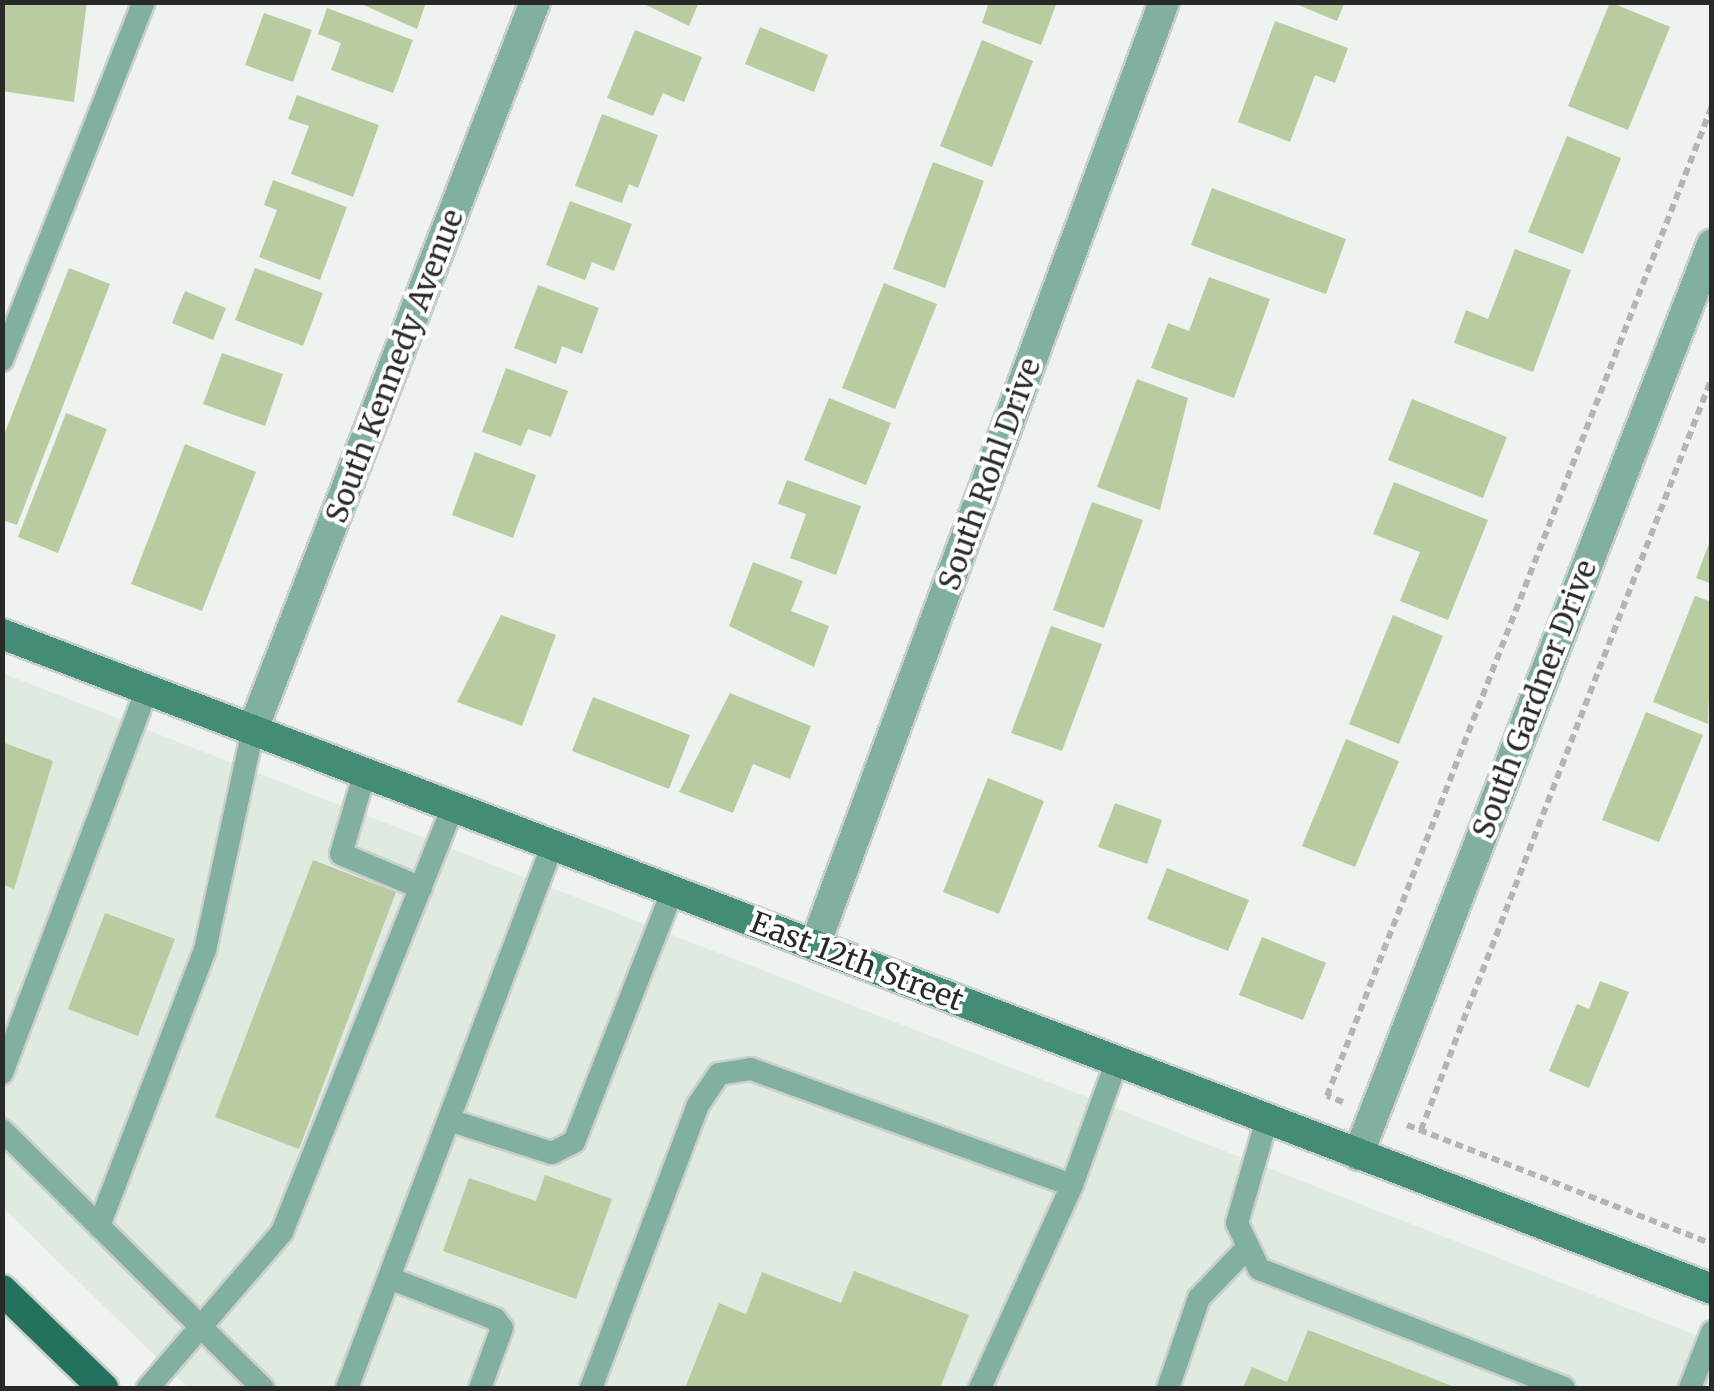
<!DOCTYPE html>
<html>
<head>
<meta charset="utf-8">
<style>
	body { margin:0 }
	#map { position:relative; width:1714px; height:1391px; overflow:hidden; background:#eff3f0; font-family:Merriweather,serif }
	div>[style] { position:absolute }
	.built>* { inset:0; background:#dfeae1 }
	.building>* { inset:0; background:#b8cba1 }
	.path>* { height:6px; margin-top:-3px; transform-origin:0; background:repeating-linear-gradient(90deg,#b2b5b2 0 8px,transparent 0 13px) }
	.roads { filter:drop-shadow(2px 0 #cbcfcc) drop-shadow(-2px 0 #cbcfcc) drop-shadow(0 2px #cbcfcc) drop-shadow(0 -2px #cbcfcc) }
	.lane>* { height:22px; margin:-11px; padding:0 11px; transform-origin:11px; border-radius:11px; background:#81afa0 }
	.street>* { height:30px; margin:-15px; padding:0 15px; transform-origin:15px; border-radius:15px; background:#81afa0 }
	.secondary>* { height:30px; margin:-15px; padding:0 15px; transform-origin:15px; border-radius:15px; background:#438d78 }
	.primary>* { height:30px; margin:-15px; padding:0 15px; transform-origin:15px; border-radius:15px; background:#24725e }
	span { translate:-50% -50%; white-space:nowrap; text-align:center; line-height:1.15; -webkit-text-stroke:8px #fff; paint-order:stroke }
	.street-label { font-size:30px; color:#282a28 }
	.frame { position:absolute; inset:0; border:5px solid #282a28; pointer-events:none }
</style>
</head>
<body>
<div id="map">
	<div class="built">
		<i style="clip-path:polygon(2px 673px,1711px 1341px,1711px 1388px,188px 1388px,3px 1208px)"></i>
	</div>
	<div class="building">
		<i style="clip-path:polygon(2px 2px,87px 2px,74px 102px,2px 91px)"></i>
		<i style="clip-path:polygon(357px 2px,426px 2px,417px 29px)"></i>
		<i style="clip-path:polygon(640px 2px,699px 2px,689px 26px)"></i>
		<i style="clip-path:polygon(989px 2px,1057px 2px,1041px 45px,982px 23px)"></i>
		<i style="clip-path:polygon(1291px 2px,1345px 2px,1337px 21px)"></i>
		<i style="clip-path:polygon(1610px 2px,1670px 27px,1628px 130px,1568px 106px)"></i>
		<i style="clip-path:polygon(327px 8px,413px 40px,393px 93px,331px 70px,341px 43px,318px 34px)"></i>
		<i style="clip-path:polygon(264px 13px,312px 30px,293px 82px,245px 65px)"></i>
		<i style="clip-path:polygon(1275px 21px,1348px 48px,1335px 83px,1315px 75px,1290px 142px,1238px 122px)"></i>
		<i style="clip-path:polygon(760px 27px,828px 55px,814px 92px,745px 64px)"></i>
		<i style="clip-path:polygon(635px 30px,702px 57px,684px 102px,663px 93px,653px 116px,607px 98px)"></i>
		<i style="clip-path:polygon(982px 40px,1033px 61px,992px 167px,940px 146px)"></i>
		<i style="clip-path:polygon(297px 95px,379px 125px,353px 197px,291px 174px,309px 126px,288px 119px)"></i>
		<i style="clip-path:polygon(602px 114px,658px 135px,638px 188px,629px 184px,622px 203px,575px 186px)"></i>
		<i style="clip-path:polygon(1567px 136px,1621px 158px,1583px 254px,1528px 232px)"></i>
		<i style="clip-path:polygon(933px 162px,984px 181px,945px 288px,893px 269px)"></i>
		<i style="clip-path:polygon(273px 180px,347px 207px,320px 280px,259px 257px,277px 210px,264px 205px)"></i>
		<i style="clip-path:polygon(1212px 188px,1346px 239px,1326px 294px,1191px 245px)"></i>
		<i style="clip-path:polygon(570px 201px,632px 224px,614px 271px,592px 262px,585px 280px,546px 265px)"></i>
		<i style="clip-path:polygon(1515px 249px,1571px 270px,1533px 372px,1454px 343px,1466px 310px,1488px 319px)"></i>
		<i style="clip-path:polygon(69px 268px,110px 284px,17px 525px,2px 520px,2px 440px)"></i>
		<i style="clip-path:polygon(255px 268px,323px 293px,303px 346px,235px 320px)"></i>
		<i style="clip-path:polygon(1209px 277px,1270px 299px,1234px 398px,1151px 368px,1168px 323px,1189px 331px)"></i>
		<i style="clip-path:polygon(884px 283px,937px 304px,895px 409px,842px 388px)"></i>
		<i style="clip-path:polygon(538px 285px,599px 308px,582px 354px,562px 346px,556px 364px,514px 348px)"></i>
		<i style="clip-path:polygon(185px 291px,226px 308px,213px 340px,172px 323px)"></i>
		<i style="clip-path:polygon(222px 353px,283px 374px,265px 426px,203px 404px)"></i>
		<i style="clip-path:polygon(506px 368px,568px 391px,551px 437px,528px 429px,521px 446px,482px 432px)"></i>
		<i style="clip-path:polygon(1137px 379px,1188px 398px,1160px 510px,1097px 487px)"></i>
		<i style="clip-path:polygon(829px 398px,891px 423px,866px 485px,804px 460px)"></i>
		<i style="clip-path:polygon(1412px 399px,1507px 437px,1483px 498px,1388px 460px)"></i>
		<i style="clip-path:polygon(66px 413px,107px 429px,58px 553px,18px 537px)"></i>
		<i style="clip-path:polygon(185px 444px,256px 472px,202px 611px,131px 584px)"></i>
		<i style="clip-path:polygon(475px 452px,536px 475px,513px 538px,452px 515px)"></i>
		<i style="clip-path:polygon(787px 480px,861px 506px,836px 575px,790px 558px,806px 514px,778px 504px)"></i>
		<i style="clip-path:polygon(1394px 482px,1488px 520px,1448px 620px,1400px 601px,1420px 552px,1373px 534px)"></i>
		<i style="clip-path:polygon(1092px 502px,1143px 520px,1104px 628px,1053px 610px)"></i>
		<i style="clip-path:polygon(1711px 538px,1712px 538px,1712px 584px,1696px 578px)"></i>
		<i style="clip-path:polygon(753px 562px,803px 581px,791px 611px,829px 626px,814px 667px,729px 626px)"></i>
		<i style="clip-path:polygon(1695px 596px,1712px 602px,1708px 724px,1653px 702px)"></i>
		<i style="clip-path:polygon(501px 615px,556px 635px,522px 726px,457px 702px)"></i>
		<i style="clip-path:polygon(1393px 615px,1443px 636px,1399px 744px,1349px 724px)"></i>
		<i style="clip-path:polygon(1051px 626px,1102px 644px,1062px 751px,1011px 733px)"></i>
		<i style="clip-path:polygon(730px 693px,811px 726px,790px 779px,753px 764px,733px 813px,679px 792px)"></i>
		<i style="clip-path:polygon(593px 697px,690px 735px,669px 789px,572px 751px)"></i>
		<i style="clip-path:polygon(1646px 712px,1703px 735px,1659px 842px,1602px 820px)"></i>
		<i style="clip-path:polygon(1346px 739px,1399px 761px,1355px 867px,1302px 846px)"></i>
		<i style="clip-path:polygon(2px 742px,53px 761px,14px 889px,2px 884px)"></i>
		<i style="clip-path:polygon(988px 778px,1044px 801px,999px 914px,943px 892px)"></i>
		<i style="clip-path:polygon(1115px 803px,1162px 820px,1147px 864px,1098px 847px)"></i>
		<i style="clip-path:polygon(313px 860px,396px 892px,299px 1149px,215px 1117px)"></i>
		<i style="clip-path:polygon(1167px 868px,1249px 900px,1228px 951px,1147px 919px)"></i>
		<i style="clip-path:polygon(105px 913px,175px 939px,138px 1036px,68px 1009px)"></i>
		<i style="clip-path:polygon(1262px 937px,1326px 963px,1303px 1020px,1239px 995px)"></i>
		<i style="clip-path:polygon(1600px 981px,1629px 992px,1589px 1088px,1549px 1071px,1577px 1004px,1589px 1009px)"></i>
		<i style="clip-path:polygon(545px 1175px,612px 1199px,576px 1299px,443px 1251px,469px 1178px,536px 1201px)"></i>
		<i style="clip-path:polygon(854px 1271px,969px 1315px,940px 1388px,685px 1388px,719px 1303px,746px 1314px,762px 1272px,841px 1303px)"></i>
		<i style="clip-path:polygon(1308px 1330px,1457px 1388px,1243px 1388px,1252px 1367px,1287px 1382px)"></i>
	</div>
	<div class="path">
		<i style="left:1343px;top:1102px;width:17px;rotate:-159deg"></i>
		<i style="left:1327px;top:1096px;width:1062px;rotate:-68.75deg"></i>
		<i style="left:1407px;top:1125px;width:327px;rotate:21.3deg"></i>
		<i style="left:1421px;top:1130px;width:807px;rotate:-68.87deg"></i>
	</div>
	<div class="roads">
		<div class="lane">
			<i style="left:2px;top:360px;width:385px;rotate:-68.4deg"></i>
			<i style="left:365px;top:772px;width:85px;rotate:106.3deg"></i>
			<i style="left:341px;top:854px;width:87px;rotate:23deg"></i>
			<i style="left:2px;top:1073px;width:410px;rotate:-69.3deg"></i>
			<i style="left:1267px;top:1119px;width:108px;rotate:106.1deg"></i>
			<i style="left:1237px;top:1223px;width:51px;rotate:64.4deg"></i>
			<i style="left:1259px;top:1269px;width:327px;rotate:21.3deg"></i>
			<i style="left:449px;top:1120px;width:108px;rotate:17.8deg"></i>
			<i style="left:552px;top:1153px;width:25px;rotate:-27deg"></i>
			<i style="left:574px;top:1142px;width:271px;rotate:-68.6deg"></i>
			<i style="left:2px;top:1130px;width:367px;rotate:44.7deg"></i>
			<i style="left:99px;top:1226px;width:296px;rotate:-69deg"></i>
			<i style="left:205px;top:950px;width:226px;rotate:-77.7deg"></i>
			<i style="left:389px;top:1278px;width:114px;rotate:21.1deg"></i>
			<i style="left:495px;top:1319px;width:11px;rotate:52deg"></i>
			<i style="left:502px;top:1328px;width:64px;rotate:110.1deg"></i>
			<i style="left:148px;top:1388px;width:206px;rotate:-49.3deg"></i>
			<i style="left:282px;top:1232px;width:459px;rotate:-68.1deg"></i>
			<i style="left:347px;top:1388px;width:582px;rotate:-69.26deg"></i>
			<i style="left:591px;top:1388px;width:303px;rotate:-69.3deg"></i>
			<i style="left:698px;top:1105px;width:37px;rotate:-56deg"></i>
			<i style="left:719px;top:1074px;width:32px;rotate:-9deg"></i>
			<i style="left:751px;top:1069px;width:341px;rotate:19.9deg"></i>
			<i style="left:1072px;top:1185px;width:132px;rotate:-70.1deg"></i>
			<i style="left:980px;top:1388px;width:223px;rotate:-65.6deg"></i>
			<i style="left:1168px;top:1388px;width:95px;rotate:-71deg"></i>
			<i style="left:1199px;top:1298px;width:65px;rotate:-46.2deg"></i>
			<i style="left:1690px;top:1388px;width:60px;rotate:-68.6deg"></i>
		</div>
		<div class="street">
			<i style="left:253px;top:729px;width:780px;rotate:-68.8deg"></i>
			<i style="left:815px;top:945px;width:1006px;rotate:-69.69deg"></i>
			<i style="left:1358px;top:1155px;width:977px;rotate:-68.76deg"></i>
		</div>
		<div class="secondary">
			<i style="left:2px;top:634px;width:1831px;rotate:20.96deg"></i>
		</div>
		<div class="primary">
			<i style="left:2px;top:1290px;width:141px;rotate:44.1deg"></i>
		</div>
	</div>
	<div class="street-label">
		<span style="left:394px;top:366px;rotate:-69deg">South Kennedy Avenue</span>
		<span style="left:989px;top:474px;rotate:-70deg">South Rohl Drive</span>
		<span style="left:1534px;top:699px;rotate:-69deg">South Gardner Drive</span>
		<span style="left:857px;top:961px;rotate:21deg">East 12th Street</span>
	</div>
	<div class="frame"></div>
</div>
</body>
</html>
